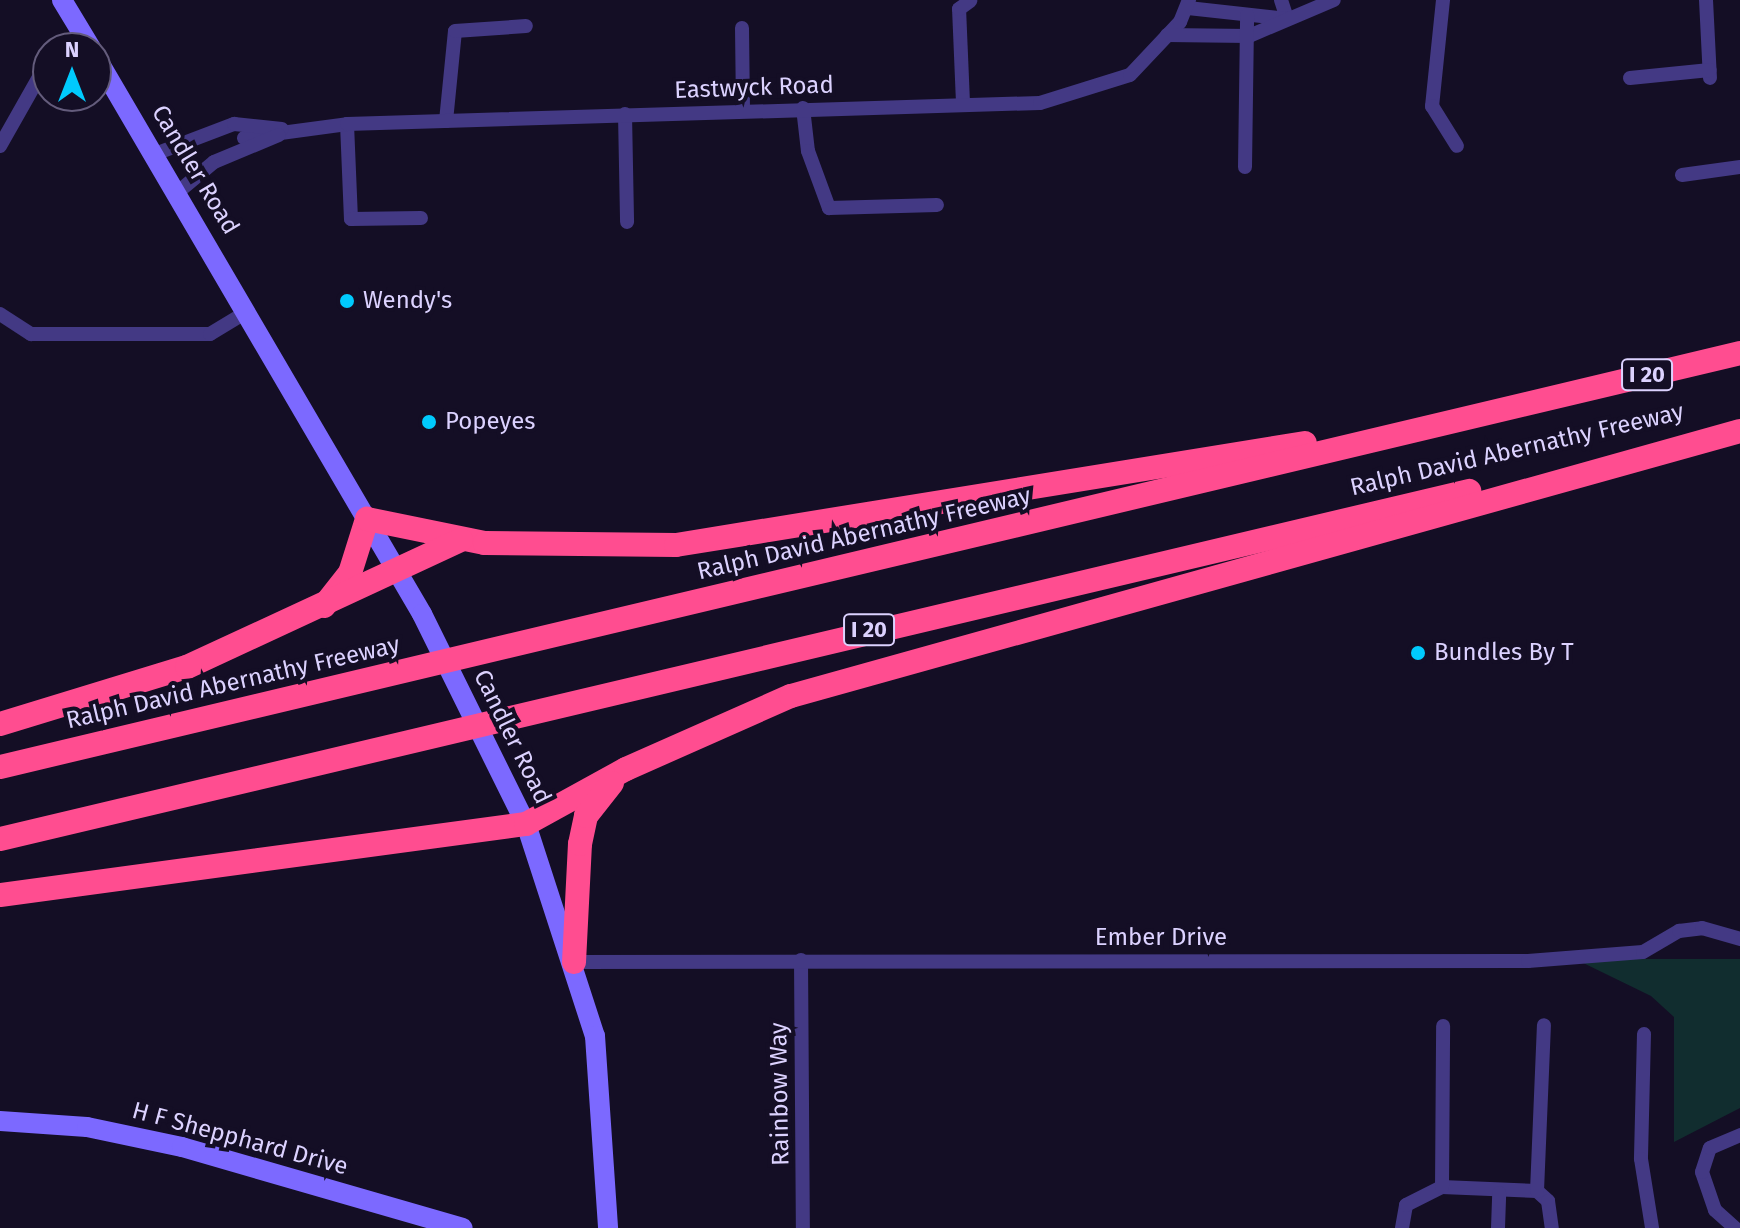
<!DOCTYPE html>
<html>
<head>
<meta charset="utf-8">
<style>
	body { margin:0 }
	#map { position:relative; width:1740px; height:1228px; overflow:hidden; background:#140e25; font-family:"Fira Sans",sans-serif }
	div>[style] { position:absolute }
	.green>* { inset:0; background:#112d2f }
	.street>* { height:14px; margin:-7px; padding:0 7px; transform-origin:7px; border-radius:7px; background:#433984 }
	.secondary>* { height:20px; margin:-10px; padding:0 10px; transform-origin:10px; border-radius:10px; background:#7c69ff }
	.highway>* { height:24px; margin:-12px; padding:0 12px; transform-origin:12px; border-radius:12px; background:#ff4d90 }
	.dots>* { width:22px; height:22px; translate:-50% -50%; box-sizing:border-box; border:4px solid #140e25; border-radius:50% }
	span { translate:-50% -50%; white-space:nowrap; text-align:center; line-height:1.15; -webkit-text-stroke:8px #140e25; paint-order:stroke }
	.shield-label span { padding:2px 6px; background:#140e25; border:2px solid; border-radius:6px; -webkit-text-stroke-width:0 }
	.shield-label { font-size:22px; color:#dcd2ff; font-weight:700 }
	.street-label { font-size:24px; color:#dcd2ff }
	.poi-label { font-size:24px; color:#dcd2ff }
	.left { translate:0 -50%; text-align:left }
	.north { position:absolute; left:32px; top:32px; width:80px; height:80px; box-sizing:border-box; background:#140e25; border:2px solid #645c7c; border-radius:50%; rotate:0deg; font-size:22px; font-weight:700; line-height:32px; text-align:center; color:#dcd2ff }
	.north::after { content:''; display:block; margin:auto; width:28px; height:36px; background:#00cafd; clip-path:polygon(50% 0,100% 100%,50% 72%,0 100%) }
</style>
</head>
<body>
<div id="map">
	<div class="green">
		<i style="clip-path:polygon(1575px 959px,1740px 959px,1740px 1108px,1674px 1142px,1674px 1017px,1651px 996px)"></i>
	</div>
	<div class="street">
		<i style="left:1281px;top:0;width:20px;rotate:72deg"></i>
		<i style="left:1443px;top:0;width:107px;rotate:95.9deg"></i>
		<i style="left:1432px;top:106px;width:47px;rotate:58deg"></i>
		<i style="left:1706px;top:0;width:78px;rotate:87.1deg"></i>
		<i style="left:1188px;top:8px;width:100px;rotate:6.3deg"></i>
		<i style="left:742px;top:28px;width:82px;rotate:89.3deg"></i>
		<i style="left:1167px;top:35px;width:82px;rotate:0.7deg"></i>
		<i style="left:1249px;top:36px;width:92px;rotate:-23deg"></i>
		<i style="left:67px;top:48px;width:21px;rotate:-35deg"></i>
		<i style="left:1630px;top:78px;width:80px;rotate:-5.7deg"></i>
		<i style="left:963px;top:103px;width:94px;rotate:-92.4deg"></i>
		<i style="left:959px;top:9px;width:14px;rotate:-36deg"></i>
		<i style="left:803px;top:108px;width:43px;rotate:83.4deg"></i>
		<i style="left:808px;top:151px;width:61px;rotate:69.8deg"></i>
		<i style="left:829px;top:208px;width:108px;rotate:-1.6deg"></i>
		<i style="left:625px;top:114px;width:108px;rotate:88.9deg"></i>
		<i style="left:446px;top:121px;width:90px;rotate:-84.3deg"></i>
		<i style="left:455px;top:31px;width:71px;rotate:-4deg"></i>
		<i style="left:347px;top:124px;width:95px;rotate:87.6deg"></i>
		<i style="left:351px;top:219px;width:70px;rotate:-0.8deg"></i>
		<i style="left:244px;top:138px;width:104px;rotate:-7.7deg"></i>
		<i style="left:347px;top:124px;width:693px;rotate:-1.74deg"></i>
		<i style="left:1040px;top:103px;width:94px;rotate:-17.3deg"></i>
		<i style="left:1130px;top:75px;width:73px;rotate:-46.7deg"></i>
		<i style="left:1180px;top:22px;width:24px;rotate:-68deg"></i>
		<i style="left:0;top:146px;width:98px;rotate:-60.5deg"></i>
		<i style="left:155px;top:154px;width:85px;rotate:-20.8deg"></i>
		<i style="left:234px;top:124px;width:48px;rotate:5.9deg"></i>
		<i style="left:1245px;top:167px;width:152px;rotate:-89.2deg"></i>
		<i style="left:1682px;top:175px;width:59px;rotate:-7.9deg"></i>
		<i style="left:178px;top:192px;width:47px;rotate:-39.8deg"></i>
		<i style="left:214px;top:162px;width:70px;rotate:-22.6deg"></i>
		<i style="left:0;top:314px;width:37px;rotate:33deg"></i>
		<i style="left:31px;top:334px;width:179px"></i>
		<i style="left:210px;top:334px;width:44px;rotate:-31.2deg"></i>
		<i style="left:801px;top:960px;width:268px;rotate:89.6deg"></i>
		<i style="left:574px;top:962px;width:954px;rotate:-0.06deg"></i>
		<i style="left:1528px;top:961px;width:115px;rotate:-4.5deg"></i>
		<i style="left:1643px;top:952px;width:42px;rotate:-30.3deg"></i>
		<i style="left:1679px;top:931px;width:23px;rotate:-7deg"></i>
		<i style="left:1702px;top:928px;width:40px;rotate:16deg"></i>
		<i style="left:1644px;top:1034px;width:125px;rotate:91.4deg"></i>
		<i style="left:1641px;top:1159px;width:70px;rotate:80.9deg"></i>
		<i style="left:1442px;top:1187px;width:95px;rotate:2.4deg"></i>
		<i style="left:1537px;top:1191px;width:15px;rotate:42deg"></i>
		<i style="left:1548px;top:1201px;width:27px;rotate:82deg"></i>
		<i style="left:1537px;top:1191px;width:166px;rotate:-87.6deg"></i>
		<i style="left:1402px;top:1228px;width:23px;rotate:-80deg"></i>
		<i style="left:1406px;top:1205px;width:40px;rotate:-26.6deg"></i>
		<i style="left:1442px;top:1187px;width:161px;rotate:-89.6deg"></i>
		<i style="left:1498px;top:1228px;width:35px;rotate:-88deg"></i>
		<i style="left:1735px;top:1228px;width:27px;rotate:-138deg"></i>
		<i style="left:1715px;top:1210px;width:40px;rotate:-108.9deg"></i>
		<i style="left:1702px;top:1172px;width:25px;rotate:-72deg"></i>
		<i style="left:1710px;top:1148px;width:33px;rotate:-23deg"></i>
	</div>
	<div class="secondary">
		<i style="left:62px;top:0;width:56px;rotate:58.9deg"></i>
		<i style="left:96px;top:57px;width:645px;rotate:59.66deg"></i>
		<i style="left:422px;top:614px;width:234px;rotate:63.7deg"></i>
		<i style="left:526px;top:824px;width:223px;rotate:72deg"></i>
		<i style="left:595px;top:1036px;width:192px;rotate:86.1deg"></i>
		<i style="left:0;top:1121px;width:87px;rotate:3.9deg"></i>
		<i style="left:87px;top:1127px;width:97px;rotate:11.9deg"></i>
		<i style="left:182px;top:1147px;width:292px;rotate:16.1deg"></i>
	</div>
	<div class="highway">
		<i style="left:324px;top:606px;width:42px;rotate:-51.8deg"></i>
		<i style="left:350px;top:573px;width:57px;rotate:-72.5deg"></i>
		<i style="left:367px;top:519px;width:120px;rotate:11.5deg"></i>
		<i style="left:485px;top:543px;width:191px;rotate:0.6deg"></i>
		<i style="left:676px;top:545px;width:637px;rotate:-9.21deg"></i>
		<i style="left:0;top:724px;width:195px;rotate:-17deg"></i>
		<i style="left:187px;top:667px;width:302px;rotate:-24.9deg"></i>
		<i style="left:0;top:767px;width:1789px;rotate:-13.38deg"></i>
		<i style="left:0;top:839px;width:1510px;rotate:-13.33deg"></i>
		<i style="left:0;top:895px;width:531px;rotate:-7.69deg"></i>
		<i style="left:526px;top:824px;width:114px;rotate:-28.8deg"></i>
		<i style="left:626px;top:769px;width:180px;rotate:-23.9deg"></i>
		<i style="left:791px;top:696px;width:985px;rotate:-15.6deg"></i>
		<i style="left:574px;top:962px;width:118px;rotate:-87.1deg"></i>
		<i style="left:580px;top:844px;width:29px;rotate:-78deg"></i>
		<i style="left:586px;top:816px;width:42px;rotate:-51.8deg"></i>
	</div>
	<div class="dots">
		<i style="left:347px;top:301px;background:#00cafd"></i>
		<i style="left:429px;top:422px;background:#00cafd"></i>
		<i style="left:1418px;top:653px;background:#00cafd"></i>
	</div>
	<div class="shield-label">
		<span style="left:1647px;top:375px">I 20</span>
		<span style="left:869px;top:630px">I 20</span>
	</div>
	<div class="street-label">
		<span style="left:754px;top:88px;rotate:-2deg">Eastwyck Road</span>
		<span style="left:195px;top:170px;rotate:59deg">Candler Road</span>
		<span style="left:1517px;top:450px;rotate:-13deg">Ralph David Abernathy Freeway</span>
		<span style="left:864px;top:534px;rotate:-13deg">Ralph David Abernathy Freeway</span>
		<span style="left:233px;top:683px;rotate:-13deg">Ralph David Abernathy Freeway</span>
		<span style="left:512px;top:737px;rotate:64deg">Candler Road</span>
		<span style="left:1161px;top:938px">Ember Drive</span>
		<span style="left:780px;top:1094px;rotate:-91deg">Rainbow Way</span>
		<span style="left:240px;top:1139px;rotate:15deg">H F Shepphard Drive</span>
	</div>
	<div class="poi-label">
		<span class="left" style="left:363px;top:301px">Wendy's</span>
		<span class="left" style="left:445px;top:422px">Popeyes</span>
		<span class="left" style="left:1434px;top:653px">Bundles By T</span>
	</div>
	<div class="north">N</div>
</div>
</body>
</html>
